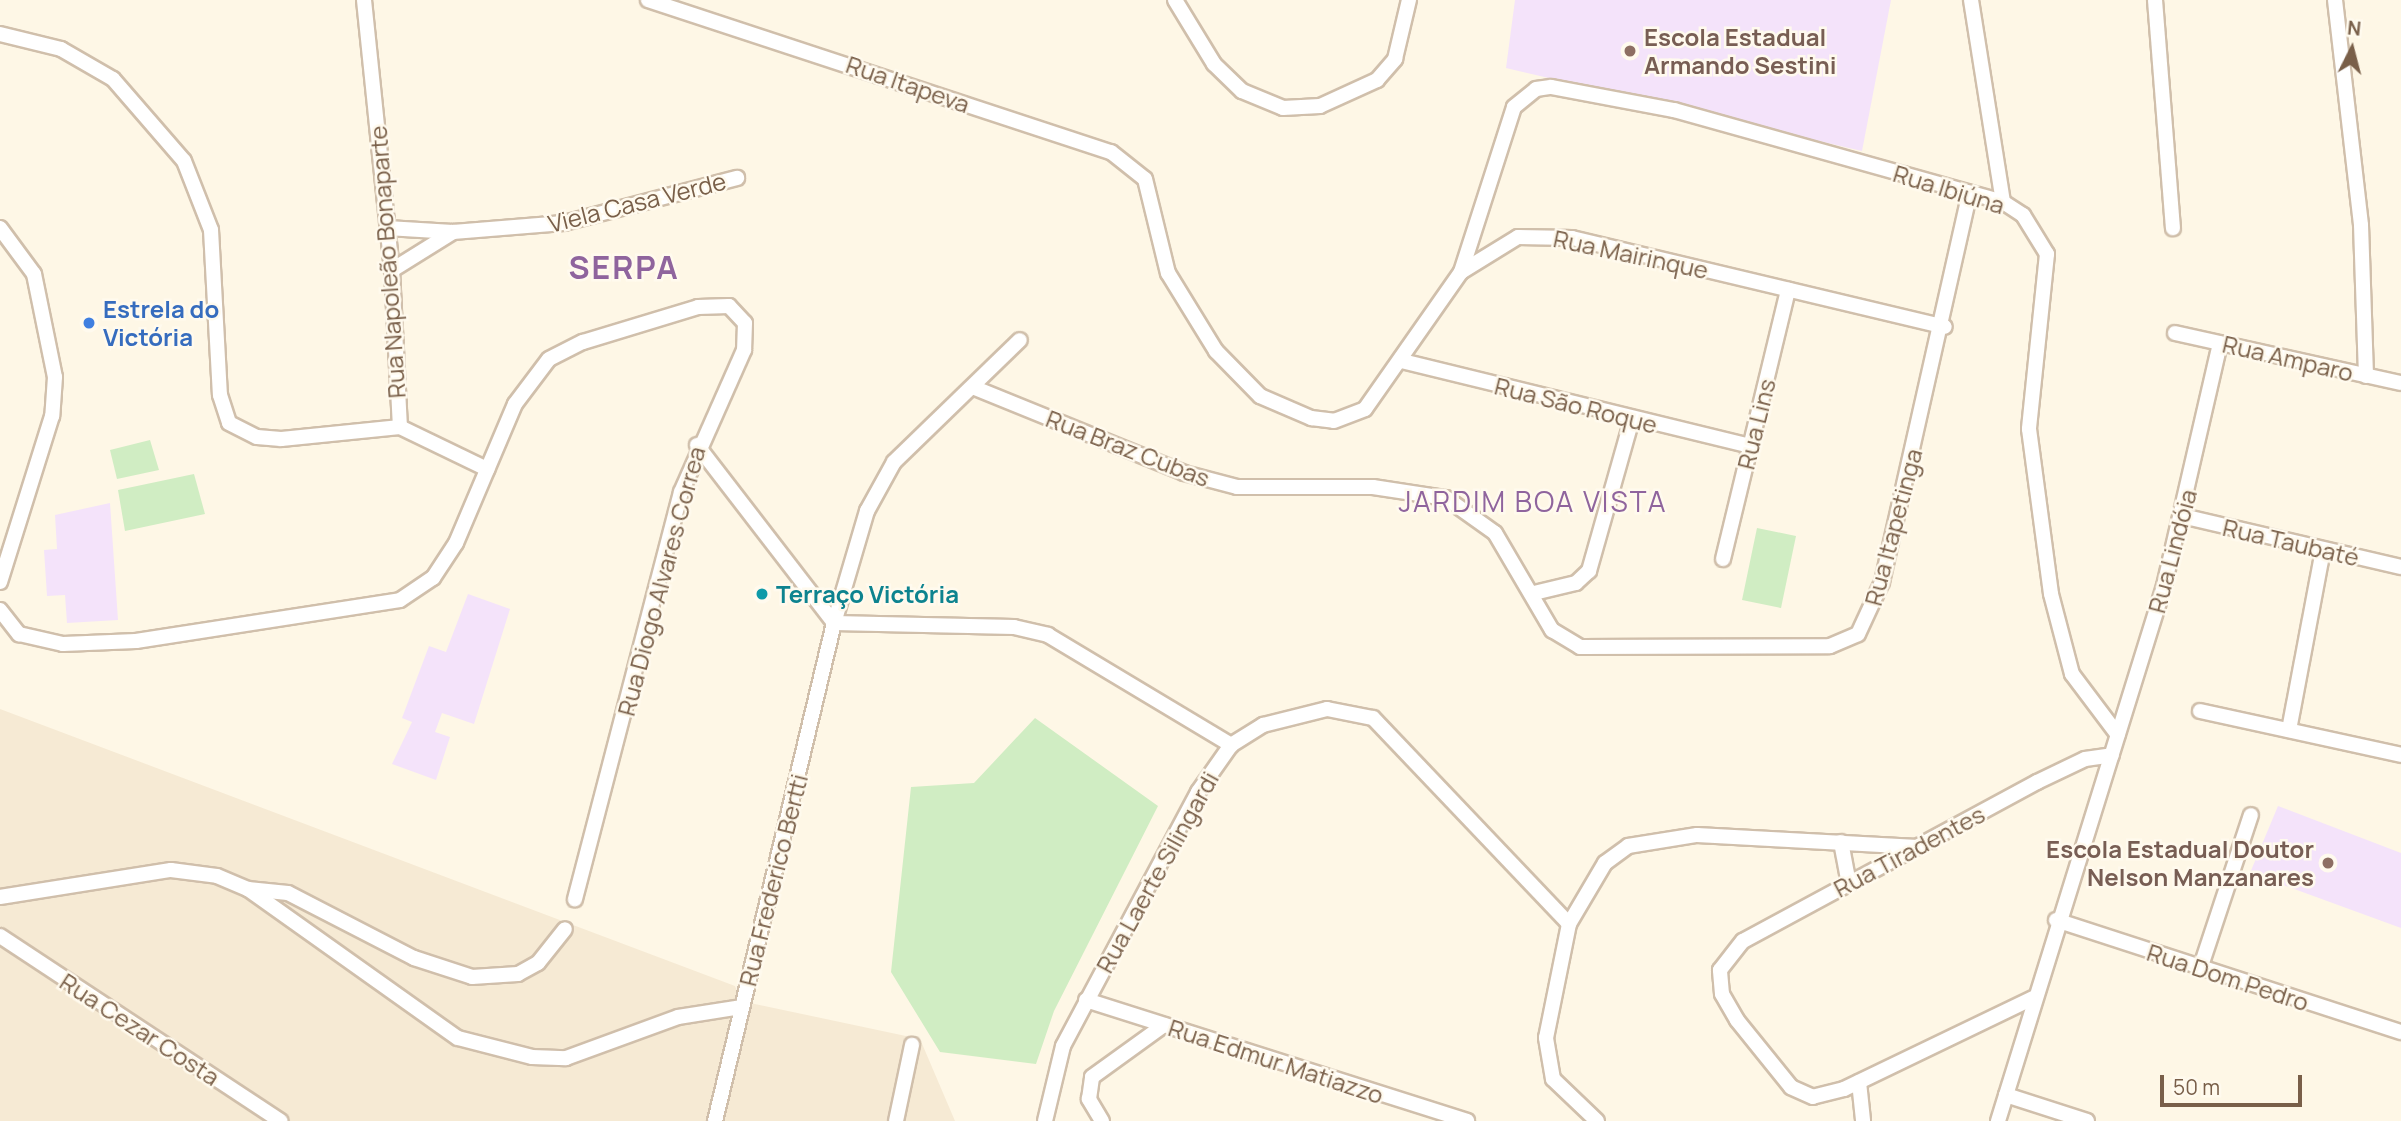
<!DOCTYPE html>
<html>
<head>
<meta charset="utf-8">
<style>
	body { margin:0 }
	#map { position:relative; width:2401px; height:1121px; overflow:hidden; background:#fef7e6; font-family:Manrope,sans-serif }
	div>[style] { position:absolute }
	.residential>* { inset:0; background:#f6ead4 }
	.education>* { inset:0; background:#f4e3fa }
	.green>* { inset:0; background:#d0edc3 }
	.roads { filter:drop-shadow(2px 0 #d0bfab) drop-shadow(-2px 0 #d0bfab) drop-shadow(0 2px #d0bfab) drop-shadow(0 -2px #d0bfab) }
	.street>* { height:14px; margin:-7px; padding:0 7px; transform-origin:7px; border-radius:7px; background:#fff }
	.dots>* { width:19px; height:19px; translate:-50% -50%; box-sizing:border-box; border:4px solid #fffaee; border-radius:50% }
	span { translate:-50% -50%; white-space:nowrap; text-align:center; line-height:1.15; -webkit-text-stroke:5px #fffaee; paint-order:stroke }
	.education-label { font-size:24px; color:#785e54; font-weight:700 }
	.left { translate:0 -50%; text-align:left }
	.right { translate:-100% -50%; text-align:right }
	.street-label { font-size:24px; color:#795f49 }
	.shop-label { font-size:24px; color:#366cbe; font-weight:700 }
	.culture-label { font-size:24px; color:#0d838f; font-weight:700 }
	.quarter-label { font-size:28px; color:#8f649d; letter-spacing:2px }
	.district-label { font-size:32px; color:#8f649d; font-weight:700; letter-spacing:2px }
	.north { position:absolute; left:2317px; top:14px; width:70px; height:70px; -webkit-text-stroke:5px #fffaee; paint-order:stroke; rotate:6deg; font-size:19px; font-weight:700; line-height:28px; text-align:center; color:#795f49 }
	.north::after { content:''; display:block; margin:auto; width:24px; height:32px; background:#795f49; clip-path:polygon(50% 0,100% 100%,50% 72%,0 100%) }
	.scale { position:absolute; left:2160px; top:1075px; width:142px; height:32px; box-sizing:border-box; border:4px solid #795f49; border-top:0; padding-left:9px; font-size:21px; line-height:24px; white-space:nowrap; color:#795f49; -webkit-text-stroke:5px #fffaee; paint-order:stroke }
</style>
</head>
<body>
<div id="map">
	<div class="residential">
		<i style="clip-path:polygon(0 709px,735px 986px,741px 1001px,920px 1039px,955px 1121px,0 1121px)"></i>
	</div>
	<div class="education">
		<i style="clip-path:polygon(1515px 0,1891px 0,1862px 151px,1506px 68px)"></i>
		<i style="clip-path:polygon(110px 503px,118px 620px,67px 623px,65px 595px,47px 596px,44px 550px,57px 549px,55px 515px)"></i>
		<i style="clip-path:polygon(468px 594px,510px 609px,474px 724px,442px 713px,435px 732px,450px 737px,436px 780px,392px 764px,412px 722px,402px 718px,429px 646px,446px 652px)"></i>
		<i style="clip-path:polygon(2278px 806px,2401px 853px,2401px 928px,2250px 873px)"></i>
	</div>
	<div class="green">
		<i style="clip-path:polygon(150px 440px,159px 470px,117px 479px,110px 450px)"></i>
		<i style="clip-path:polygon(194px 474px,205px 514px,125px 531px,118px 490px)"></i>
		<i style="clip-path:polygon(1757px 528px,1796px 536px,1781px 608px,1742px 600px)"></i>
		<i style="clip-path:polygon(1035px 718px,1158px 806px,1054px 1011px,1036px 1064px,940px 1052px,891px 972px,911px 787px,974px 783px)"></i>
	</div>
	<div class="roads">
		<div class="street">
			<i style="left:364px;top:0;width:271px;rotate:84.1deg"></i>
			<i style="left:392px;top:270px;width:157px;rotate:87.1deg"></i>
			<i style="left:400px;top:427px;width:97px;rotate:25.8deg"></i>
			<i style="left:648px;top:0;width:487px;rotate:18.2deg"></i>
			<i style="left:1111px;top:152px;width:43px;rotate:38.5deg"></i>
			<i style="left:1145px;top:179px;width:97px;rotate:76.3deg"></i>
			<i style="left:1168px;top:273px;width:92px;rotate:58.4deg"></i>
			<i style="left:1216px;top:351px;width:63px;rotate:45.6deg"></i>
			<i style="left:1260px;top:396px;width:56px;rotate:23.3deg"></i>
			<i style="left:1311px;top:418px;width:23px;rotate:7deg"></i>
			<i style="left:1334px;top:421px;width:33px;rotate:-21deg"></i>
			<i style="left:1365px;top:409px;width:167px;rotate:-55deg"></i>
			<i style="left:1461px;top:272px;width:67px;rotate:-31.6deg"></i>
			<i style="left:1518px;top:237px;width:54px;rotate:1.1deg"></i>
			<i style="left:1572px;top:238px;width:383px;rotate:13.4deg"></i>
			<i style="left:1175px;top:0;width:75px;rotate:58.6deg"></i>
			<i style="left:1214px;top:64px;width:39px;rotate:44deg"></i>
			<i style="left:1242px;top:91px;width:44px;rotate:22.5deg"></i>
			<i style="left:1283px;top:108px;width:37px;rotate:-3deg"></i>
			<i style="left:1320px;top:106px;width:63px;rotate:-24.5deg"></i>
			<i style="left:1377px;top:80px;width:28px;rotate:-49deg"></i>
			<i style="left:1395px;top:59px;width:61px;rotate:-76.7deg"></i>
			<i style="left:1971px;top:0;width:205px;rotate:81deg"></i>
			<i style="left:2155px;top:0;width:229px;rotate:85.5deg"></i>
			<i style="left:2335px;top:0;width:226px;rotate:83.4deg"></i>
			<i style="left:2361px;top:225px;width:151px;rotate:88.1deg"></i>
			<i style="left:0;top:34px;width:63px;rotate:13.8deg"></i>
			<i style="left:61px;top:49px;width:60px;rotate:30deg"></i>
			<i style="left:113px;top:79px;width:108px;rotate:49.1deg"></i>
			<i style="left:184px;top:161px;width:74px;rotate:68.6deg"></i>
			<i style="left:211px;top:230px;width:165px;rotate:86.9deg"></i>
			<i style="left:220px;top:395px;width:29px;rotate:72deg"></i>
			<i style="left:229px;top:423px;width:31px;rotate:27deg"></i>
			<i style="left:257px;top:437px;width:24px;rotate:5deg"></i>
			<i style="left:281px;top:439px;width:120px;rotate:-5.8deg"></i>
			<i style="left:0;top:228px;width:57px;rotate:53.5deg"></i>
			<i style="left:34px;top:274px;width:105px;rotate:78.5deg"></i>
			<i style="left:55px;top:377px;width:39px;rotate:94deg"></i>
			<i style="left:52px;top:416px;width:174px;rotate:107.4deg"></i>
			<i style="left:387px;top:228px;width:66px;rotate:3.5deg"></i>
			<i style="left:453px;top:232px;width:111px;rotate:-4.6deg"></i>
			<i style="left:564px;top:223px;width:179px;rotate:-14.6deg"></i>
			<i style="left:392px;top:270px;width:72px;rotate:-31.9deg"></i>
			<i style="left:1461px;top:272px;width:173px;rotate:-72.2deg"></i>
			<i style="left:1514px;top:107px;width:28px;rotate:-39deg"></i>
			<i style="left:1536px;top:89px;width:15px;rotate:-8deg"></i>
			<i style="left:1551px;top:87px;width:125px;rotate:10.6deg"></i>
			<i style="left:1674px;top:110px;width:342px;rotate:15.6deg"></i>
			<i style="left:2003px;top:202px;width:24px;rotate:33deg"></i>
			<i style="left:2023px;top:215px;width:46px;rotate:58.4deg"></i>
			<i style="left:2047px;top:254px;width:176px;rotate:95.9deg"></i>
			<i style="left:2029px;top:429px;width:166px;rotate:82.4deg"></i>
			<i style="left:2051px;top:594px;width:83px;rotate:75.3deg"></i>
			<i style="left:2072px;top:674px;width:76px;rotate:53deg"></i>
			<i style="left:2175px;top:333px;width:231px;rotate:12.5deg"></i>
			<i style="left:1402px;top:361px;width:359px;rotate:13.7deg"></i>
			<i style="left:975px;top:388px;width:226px;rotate:22.1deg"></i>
			<i style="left:1184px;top:473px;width:55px;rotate:14.8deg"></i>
			<i style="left:1237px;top:487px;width:136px"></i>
			<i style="left:1373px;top:487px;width:74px;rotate:8.6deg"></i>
			<i style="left:1446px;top:498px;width:60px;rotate:35.5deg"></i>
			<i style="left:1495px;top:533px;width:113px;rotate:59.6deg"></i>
			<i style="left:1552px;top:630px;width:33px;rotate:31deg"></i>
			<i style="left:1580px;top:647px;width:250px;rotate:-0.2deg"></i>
			<i style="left:1830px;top:646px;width:30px;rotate:-23deg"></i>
			<i style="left:1858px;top:634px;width:57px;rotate:-65.2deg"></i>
			<i style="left:1882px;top:582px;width:399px;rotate:-77.3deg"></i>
			<i style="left:697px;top:445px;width:225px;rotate:52.4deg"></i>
			<i style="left:2182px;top:516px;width:225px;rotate:13.1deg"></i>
			<i style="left:1723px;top:559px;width:277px;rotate:-76.4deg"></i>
			<i style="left:1534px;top:593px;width:43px;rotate:-13.4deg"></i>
			<i style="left:1576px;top:583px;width:18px;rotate:-43deg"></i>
			<i style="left:1589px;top:571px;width:158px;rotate:-74.2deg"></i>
			<i style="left:0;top:610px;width:31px;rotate:52deg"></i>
			<i style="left:19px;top:634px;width:45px;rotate:12.8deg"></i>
			<i style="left:63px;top:644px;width:73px;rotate:-2.4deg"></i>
			<i style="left:136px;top:641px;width:267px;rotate:-8.8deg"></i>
			<i style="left:400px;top:600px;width:40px;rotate:-34deg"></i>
			<i style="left:433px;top:578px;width:42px;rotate:-56.7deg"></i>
			<i style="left:456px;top:543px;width:151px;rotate:-67deg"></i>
			<i style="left:515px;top:404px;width:56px;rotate:-52.9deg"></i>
			<i style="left:549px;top:359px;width:38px;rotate:-27deg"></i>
			<i style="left:583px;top:342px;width:120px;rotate:-16.9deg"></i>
			<i style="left:698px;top:307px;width:31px;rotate:-2deg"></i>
			<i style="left:729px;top:306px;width:23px;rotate:47deg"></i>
			<i style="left:745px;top:323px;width:27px;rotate:92deg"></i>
			<i style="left:744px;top:350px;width:155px;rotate:113.9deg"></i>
			<i style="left:681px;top:492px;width:421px;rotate:104.6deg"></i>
			<i style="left:834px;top:623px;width:180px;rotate:1.3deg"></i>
			<i style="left:1014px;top:627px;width:35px;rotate:13deg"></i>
			<i style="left:1048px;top:635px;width:214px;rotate:31deg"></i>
			<i style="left:2200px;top:711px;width:206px;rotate:12.3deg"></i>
			<i style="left:2289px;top:730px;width:183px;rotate:-79.3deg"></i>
			<i style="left:1841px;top:842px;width:43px;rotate:79.2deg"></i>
			<i style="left:248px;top:889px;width:40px;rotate:5.7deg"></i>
			<i style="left:288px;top:893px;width:142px;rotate:27.3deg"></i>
			<i style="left:414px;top:958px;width:61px;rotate:18.1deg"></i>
			<i style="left:472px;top:977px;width:46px;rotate:-3.7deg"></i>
			<i style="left:518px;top:974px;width:23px;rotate:-29deg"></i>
			<i style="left:538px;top:963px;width:43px;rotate:-51.5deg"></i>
			<i style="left:0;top:897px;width:173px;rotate:-9deg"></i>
			<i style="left:171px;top:870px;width:46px;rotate:7.4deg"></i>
			<i style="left:217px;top:876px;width:34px;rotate:23deg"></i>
			<i style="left:248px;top:889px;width:257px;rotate:35.4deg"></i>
			<i style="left:458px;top:1038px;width:76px;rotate:14.4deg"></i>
			<i style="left:532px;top:1057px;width:34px;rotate:2deg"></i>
			<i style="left:566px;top:1058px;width:119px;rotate:-20.1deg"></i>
			<i style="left:678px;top:1017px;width:65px;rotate:-8.9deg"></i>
			<i style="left:2056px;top:920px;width:363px;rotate:18deg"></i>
			<i style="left:0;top:936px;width:336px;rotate:33.4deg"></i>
			<i style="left:2200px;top:969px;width:162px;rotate:-71.7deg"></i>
			<i style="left:2033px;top:998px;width:210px;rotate:154.3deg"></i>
			<i style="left:1844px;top:1089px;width:32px;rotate:166deg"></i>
			<i style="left:1813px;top:1097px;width:24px;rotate:-156deg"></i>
			<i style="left:1791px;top:1087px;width:86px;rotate:-128.9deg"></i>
			<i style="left:1737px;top:1020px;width:30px;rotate:-120deg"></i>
			<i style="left:1722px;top:994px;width:24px;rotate:-95deg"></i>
			<i style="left:1720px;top:970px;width:37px;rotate:-52deg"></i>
			<i style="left:1743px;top:941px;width:334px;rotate:-28.4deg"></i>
			<i style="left:2037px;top:782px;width:53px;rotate:-25.6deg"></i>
			<i style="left:2085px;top:759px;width:27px;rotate:-8deg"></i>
			<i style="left:1086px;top:1000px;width:400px;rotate:17.6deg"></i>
			<i style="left:1859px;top:1082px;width:39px;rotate:84deg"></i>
			<i style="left:2006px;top:1095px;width:85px;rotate:17.8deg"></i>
			<i style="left:715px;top:1121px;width:512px;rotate:-76.56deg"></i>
			<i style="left:834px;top:623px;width:117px;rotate:-73.6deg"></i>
			<i style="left:867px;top:511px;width:56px;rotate:-61.1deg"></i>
			<i style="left:894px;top:462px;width:175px;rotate:-44.1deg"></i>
			<i style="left:896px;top:1121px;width:78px;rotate:-78.1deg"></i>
			<i style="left:1045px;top:1121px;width:77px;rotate:-76.5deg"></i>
			<i style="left:1063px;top:1046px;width:288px;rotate:-62deg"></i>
			<i style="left:1198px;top:792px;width:57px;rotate:-54.9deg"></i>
			<i style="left:1231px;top:745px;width:38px;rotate:-32deg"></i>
			<i style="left:1263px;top:725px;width:66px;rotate:-14deg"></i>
			<i style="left:1327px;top:709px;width:47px;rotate:11.1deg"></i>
			<i style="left:1373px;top:718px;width:284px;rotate:46.4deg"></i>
			<i style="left:1102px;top:1121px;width:26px;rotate:-121deg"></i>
			<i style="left:1089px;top:1099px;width:22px;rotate:-82deg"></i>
			<i style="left:1092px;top:1077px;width:89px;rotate:-35.8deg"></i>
			<i style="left:1597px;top:1121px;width:61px;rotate:-136.3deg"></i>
			<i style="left:1553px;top:1079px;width:42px;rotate:-99.7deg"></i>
			<i style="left:1546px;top:1038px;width:116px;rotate:-78.6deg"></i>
			<i style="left:1569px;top:924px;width:71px;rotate:-59.5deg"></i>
			<i style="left:1605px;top:863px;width:29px;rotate:-36deg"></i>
			<i style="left:1628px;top:846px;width:70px;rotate:-9.1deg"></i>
			<i style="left:1697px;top:835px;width:221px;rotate:3.1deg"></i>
			<i style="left:1998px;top:1121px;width:560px;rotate:-72.76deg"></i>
			<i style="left:2164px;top:586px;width:249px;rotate:-77deg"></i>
		</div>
	</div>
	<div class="dots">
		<i style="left:1630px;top:51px;background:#8d6e63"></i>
		<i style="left:89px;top:323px;background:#3f7fe0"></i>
		<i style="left:762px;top:594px;background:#0f9aa8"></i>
		<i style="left:2328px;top:863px;background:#8d6e63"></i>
	</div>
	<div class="education-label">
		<span class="left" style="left:1644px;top:51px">Escola Estadual<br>Armando Sestini</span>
		<span class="right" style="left:2314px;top:863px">Escola Estadual Doutor<br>Nelson Manzanares</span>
	</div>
	<div class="street-label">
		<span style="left:908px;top:84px;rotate:19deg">Rua Itapeva</span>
		<span style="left:1949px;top:189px;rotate:17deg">Rua Ibiúna</span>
		<span style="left:637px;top:202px;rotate:-14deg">Viela Casa Verde</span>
		<span style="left:1631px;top:254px;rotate:12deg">Rua Mairinque</span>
		<span style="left:387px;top:262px;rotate:-94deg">Rua Napoleão Bonaparte</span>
		<span style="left:2288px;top:358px;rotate:13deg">Rua Amparo</span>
		<span style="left:1576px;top:405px;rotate:14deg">Rua São Roque</span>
		<span style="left:1756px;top:424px;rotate:-76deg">Rua Lins</span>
		<span style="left:1128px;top:448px;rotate:21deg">Rua Braz Cubas</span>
		<span style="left:1893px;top:527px;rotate:-75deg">Rua Itapetinga</span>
		<span style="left:2291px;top:542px;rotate:13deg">Rua Taubaté</span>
		<span style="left:2172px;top:551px;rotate:-75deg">Rua Lindóia</span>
		<span style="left:661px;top:581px;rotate:-75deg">Rua Diogo Alvares Correa</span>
		<span style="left:1909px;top:851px;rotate:-28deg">Rua Tiradentes</span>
		<span style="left:1157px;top:872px;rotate:-61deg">Rua Laerte Silingardi</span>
		<span style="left:773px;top:880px;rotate:-76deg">Rua Frederico Bertti</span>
		<span style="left:2228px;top:977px;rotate:18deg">Rua Dom Pedro</span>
		<span style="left:140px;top:1029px;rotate:33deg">Rua Cezar Costa</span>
		<span style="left:1276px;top:1061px;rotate:18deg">Rua Edmur Matiazzo</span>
	</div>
	<div class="shop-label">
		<span class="left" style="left:103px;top:323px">Estrela do<br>Victória</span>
	</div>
	<div class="culture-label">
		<span class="left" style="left:776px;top:594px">Terraço Victória</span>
	</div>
	<div class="quarter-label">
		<span style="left:1533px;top:501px">JARDIM BOA VISTA</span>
	</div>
	<div class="district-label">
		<span style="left:624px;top:267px">SERPA</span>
	</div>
	<div class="north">N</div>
	<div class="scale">50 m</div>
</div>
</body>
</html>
